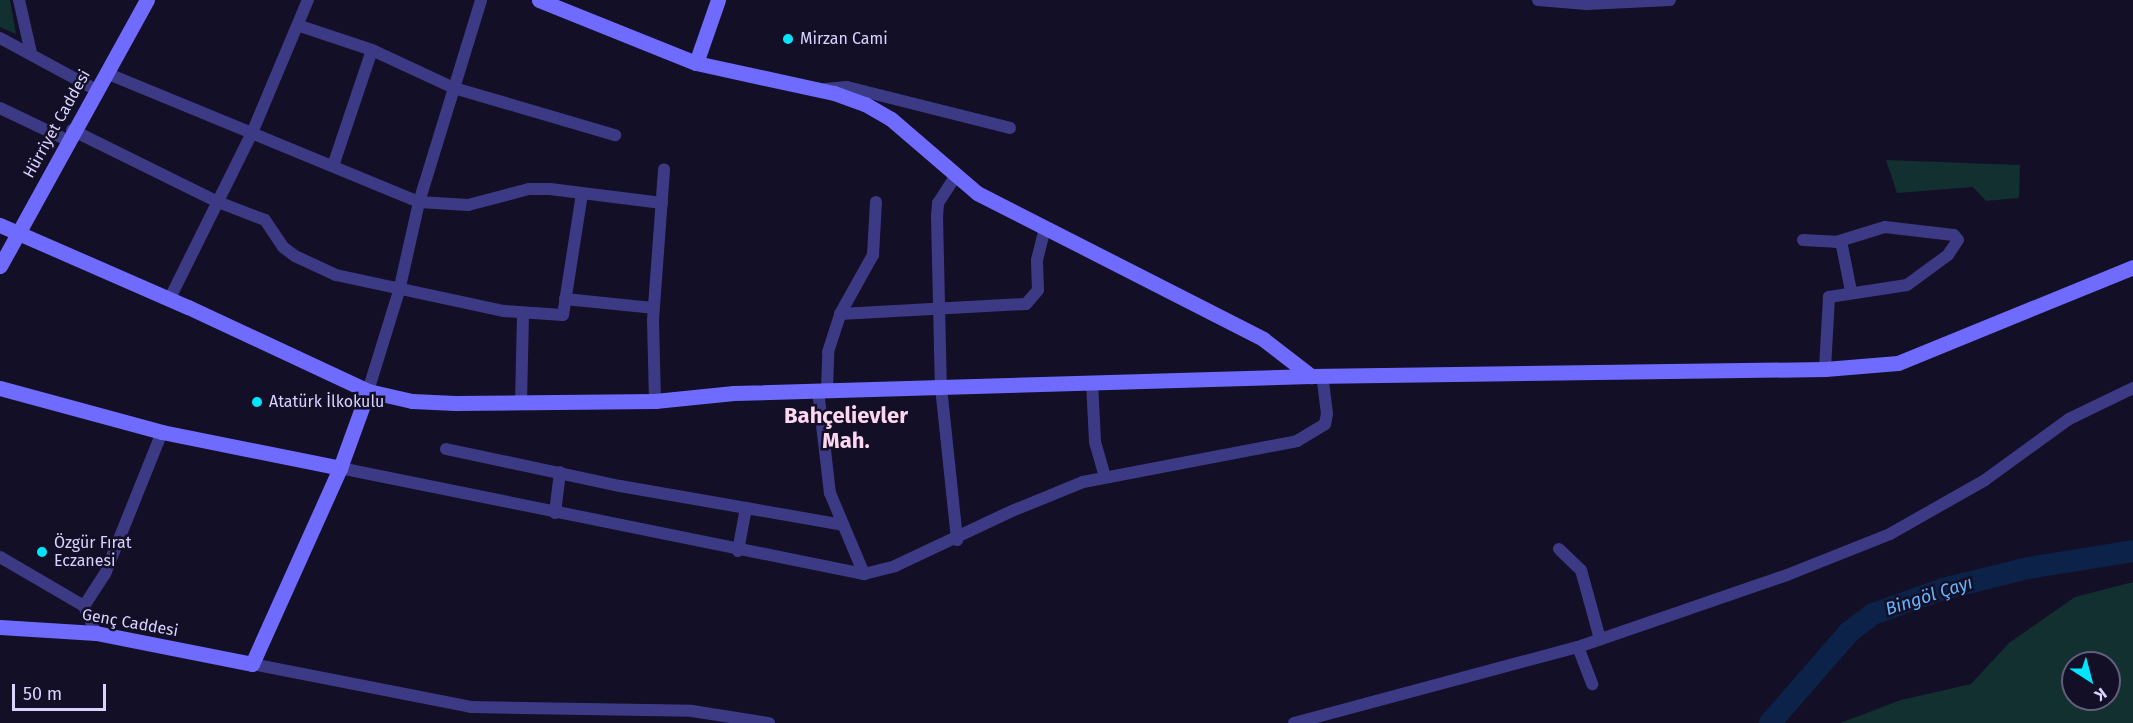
<!DOCTYPE html>
<html>
<head>
<meta charset="utf-8">
<style>
	body { margin:0 }
	#map { position:relative; width:2133px; height:723px; overflow:hidden; background:#130f26; font-family:"Fira Sans",sans-serif }
	div>[style] { position:absolute }
	.green>* { inset:0; background:#12302f }
	.river>* { height:22px; margin:-11px; padding:0 11px; transform-origin:11px; border-radius:11px; background:#0c2248 }
	.street>* { height:12px; margin:-6px; padding:0 6px; transform-origin:6px; border-radius:6px; background:#3d3a85 }
	.secondary>* { height:15px; margin:-7.5px; padding:0 7.5px; transform-origin:7.5px; border-radius:7.5px; background:#6f6bff }
	.dots>* { width:16px; height:16px; translate:-50% -50%; box-sizing:border-box; border:3px solid #130f26; border-radius:50% }
	span { translate:-50% -50%; white-space:nowrap; text-align:center; line-height:1.15; -webkit-text-stroke:5px #130f26; paint-order:stroke }
	.poi-label { font-size:16px; color:#d9d4ff }
	.left { translate:0 -50%; text-align:left }
	.street-label { font-size:16px; color:#d9d4ff }
	.water-label { font-size:18px; color:#62b6ff; font-style:italic }
	.district-label { font-size:22px; color:#ffd6f0; font-weight:700 }
	.north { position:absolute; left:2061px; top:651px; width:60px; height:60px; box-sizing:border-box; background:#130f26; border:2px solid #625e7d; border-radius:50%; rotate:144deg; font-size:16px; font-weight:700; line-height:24px; text-align:center; color:#d9d4ff }
	.north::after { content:''; display:block; margin:auto; width:21px; height:27px; background:#00e5ff; clip-path:polygon(50% 0,100% 100%,50% 72%,0 100%) }
	.scale { position:absolute; left:12px; top:684px; width:94px; height:27px; box-sizing:border-box; border:3px solid #d9d4ff; border-top:0; padding-left:8px; font-size:18px; line-height:21px; white-space:nowrap; color:#d9d4ff; -webkit-text-stroke:4px #130f26; paint-order:stroke }
</style>
</head>
<body>
<div id="map">
	<div class="green">
		<i style="clip-path:polygon(0 0,10px 0,16px 34px,0 27px)"></i>
		<i style="clip-path:polygon(1886px 160px,2020px 165px,2019px 198px,1986px 201px,1973px 187px,1897px 193px)"></i>
		<i style="clip-path:polygon(evenodd,2133px 582px,2133px 723px,1840px 723px,1901px 700px,1971px 684px,2009px 643px,2075px 597px,2133px 582px,2073px 663px,2109px 663px,2109px 699px,2073px 699px,2073px 663px)"></i>
	</div>
	<div class="river">
		<i style="left:1770px;top:723px;width:121px;rotate:-49deg"></i>
		<i style="left:1849px;top:632px;width:30px;rotate:-37deg"></i>
		<i style="left:1873px;top:614px;width:74px;rotate:-19.7deg"></i>
		<i style="left:1943px;top:589px;width:88px;rotate:-13.9deg"></i>
		<i style="left:2028px;top:568px;width:106px;rotate:-9.2deg"></i>
	</div>
	<div class="street">
		<i style="left:19px;top:0;width:54px;rotate:77.2deg"></i>
		<i style="left:1538px;top:0;width:49px;rotate:4.7deg"></i>
		<i style="left:1587px;top:4px;width:83px;rotate:-2.8deg"></i>
		<i style="left:300px;top:26px;width:76px;rotate:18.4deg"></i>
		<i style="left:372px;top:50px;width:90px;rotate:24.9deg"></i>
		<i style="left:454px;top:88px;width:168px;rotate:16.3deg"></i>
		<i style="left:0;top:38px;width:109px;rotate:28.4deg"></i>
		<i style="left:106px;top:73px;width:339px;rotate:22.4deg"></i>
		<i style="left:419px;top:202px;width:49px;rotate:3.5deg"></i>
		<i style="left:468px;top:205px;width:63px;rotate:-14.7deg"></i>
		<i style="left:529px;top:189px;width:21px"></i>
		<i style="left:550px;top:189px;width:113px;rotate:7.1deg"></i>
		<i style="left:825px;top:89px;width:22px;rotate:-5deg"></i>
		<i style="left:847px;top:87px;width:168px;rotate:14.1deg"></i>
		<i style="left:0;top:108px;width:74px;rotate:25.5deg"></i>
		<i style="left:72px;top:130px;width:163px;rotate:26.3deg"></i>
		<i style="left:218px;top:202px;width:50px;rotate:21deg"></i>
		<i style="left:265px;top:220px;width:32px;rotate:56deg"></i>
		<i style="left:283px;top:247px;width:15px;rotate:37deg"></i>
		<i style="left:295px;top:256px;width:45px;rotate:24.9deg"></i>
		<i style="left:336px;top:275px;width:172px;rotate:12.1deg"></i>
		<i style="left:504px;top:311px;width:59px;rotate:3.9deg"></i>
		<i style="left:563px;top:315px;width:123px;rotate:-81.1deg"></i>
		<i style="left:333px;top:166px;width:122px;rotate:-71.4deg"></i>
		<i style="left:955px;top:177px;width:31px;rotate:123deg"></i>
		<i style="left:938px;top:203px;width:13px;rotate:94deg"></i>
		<i style="left:937px;top:216px;width:171px;rotate:88.7deg"></i>
		<i style="left:941px;top:387px;width:154px;rotate:84deg"></i>
		<i style="left:1803px;top:240px;width:33px;rotate:3deg"></i>
		<i style="left:1836px;top:242px;width:51px;rotate:-17deg"></i>
		<i style="left:1885px;top:227px;width:69px;rotate:6.6deg"></i>
		<i style="left:1954px;top:235px;width:6px;rotate:51deg"></i>
		<i style="left:1958px;top:240px;width:18px;rotate:124deg"></i>
		<i style="left:1948px;top:255px;width:51px;rotate:143.8deg"></i>
		<i style="left:1907px;top:285px;width:79px;rotate:171.3deg"></i>
		<i style="left:1829px;top:297px;width:72px;rotate:93.2deg"></i>
		<i style="left:1841px;top:241px;width:51px;rotate:78.7deg"></i>
		<i style="left:170px;top:298px;width:184px;rotate:-63.6deg"></i>
		<i style="left:252px;top:133px;width:144px;rotate:-67.2deg"></i>
		<i style="left:565px;top:299px;width:88px;rotate:5.8deg"></i>
		<i style="left:840px;top:314px;width:186px;rotate:-3.1deg"></i>
		<i style="left:1026px;top:304px;width:18px;rotate:-49deg"></i>
		<i style="left:1038px;top:290px;width:30px;rotate:-92deg"></i>
		<i style="left:1037px;top:260px;width:32px;rotate:-76deg"></i>
		<i style="left:1092px;top:382px;width:60px;rotate:87.1deg"></i>
		<i style="left:1095px;top:442px;width:36px;rotate:74deg"></i>
		<i style="left:818px;top:390px;width:104px;rotate:83.4deg"></i>
		<i style="left:830px;top:493px;width:88px;rotate:67.2deg"></i>
		<i style="left:827px;top:390px;width:38px;rotate:-88deg"></i>
		<i style="left:828px;top:352px;width:40px;rotate:-72deg"></i>
		<i style="left:840px;top:314px;width:68px;rotate:-60.8deg"></i>
		<i style="left:873px;top:255px;width:53px;rotate:-86.8deg"></i>
		<i style="left:368px;top:391px;width:105px;rotate:-72.8deg"></i>
		<i style="left:399px;top:291px;width:91px;rotate:-77.3deg"></i>
		<i style="left:419px;top:202px;width:211px;rotate:-72.9deg"></i>
		<i style="left:655px;top:401px;width:81px;rotate:-91.4deg"></i>
		<i style="left:653px;top:320px;width:151px;rotate:-85.8deg"></i>
		<i style="left:521px;top:403px;width:90px;rotate:-88.7deg"></i>
		<i style="left:446px;top:449px;width:178px;rotate:12deg"></i>
		<i style="left:620px;top:486px;width:226px;rotate:9.9deg"></i>
		<i style="left:340px;top:468px;width:535px;rotate:11.44deg"></i>
		<i style="left:864px;top:574px;width:32px;rotate:-14deg"></i>
		<i style="left:895px;top:566px;width:129px;rotate:-25.2deg"></i>
		<i style="left:1012px;top:511px;width:77px;rotate:-22.2deg"></i>
		<i style="left:1083px;top:482px;width:218px;rotate:-10.8deg"></i>
		<i style="left:1297px;top:441px;width:33px;rotate:-31deg"></i>
		<i style="left:1325px;top:424px;width:10px;rotate:-79deg"></i>
		<i style="left:1327px;top:414px;width:38px;rotate:-97deg"></i>
		<i style="left:555px;top:513px;width:41px;rotate:-83deg"></i>
		<i style="left:1559px;top:549px;width:30px;rotate:44deg"></i>
		<i style="left:1581px;top:570px;width:72px;rotate:74.6deg"></i>
		<i style="left:738px;top:551px;width:44px;rotate:-79.5deg"></i>
		<i style="left:0;top:557px;width:97px;rotate:30.3deg"></i>
		<i style="left:84px;top:606px;width:30px;rotate:66deg"></i>
		<i style="left:84px;top:606px;width:38px;rotate:-57deg"></i>
		<i style="left:105px;top:574px;width:153px;rotate:-68.1deg"></i>
		<i style="left:1578px;top:647px;width:40px;rotate:69deg"></i>
		<i style="left:252px;top:664px;width:223px;rotate:11.1deg"></i>
		<i style="left:471px;top:707px;width:221px;rotate:1deg"></i>
		<i style="left:692px;top:711px;width:78px;rotate:8.9deg"></i>
		<i style="left:1294px;top:723px;width:294px;rotate:-15deg"></i>
		<i style="left:1578px;top:647px;width:221px;rotate:-19deg"></i>
		<i style="left:1787px;top:575px;width:111px;rotate:-21.7deg"></i>
		<i style="left:1890px;top:534px;width:109px;rotate:-29.6deg"></i>
		<i style="left:1985px;top:480px;width:104px;rotate:-36deg"></i>
		<i style="left:2069px;top:419px;width:71px;rotate:-25.8deg"></i>
	</div>
	<div class="secondary">
		<i style="left:539px;top:0;width:169px;rotate:21.9deg"></i>
		<i style="left:696px;top:63px;width:141px;rotate:12.3deg"></i>
		<i style="left:834px;top:93px;width:33px;rotate:20deg"></i>
		<i style="left:865px;top:104px;width:30px;rotate:30deg"></i>
		<i style="left:891px;top:119px;width:113px;rotate:40.7deg"></i>
		<i style="left:977px;top:193px;width:321px;rotate:27deg"></i>
		<i style="left:1263px;top:339px;width:61px;rotate:37.6deg"></i>
		<i style="left:696px;top:63px;width:67px;rotate:-70.8deg"></i>
		<i style="left:0;top:225px;width:205px;rotate:23.6deg"></i>
		<i style="left:188px;top:307px;width:199px;rotate:25deg"></i>
		<i style="left:368px;top:391px;width:45px;rotate:12.8deg"></i>
		<i style="left:412px;top:401px;width:43px;rotate:2.7deg"></i>
		<i style="left:455px;top:403px;width:200px;rotate:-0.6deg"></i>
		<i style="left:655px;top:401px;width:79px;rotate:-5.8deg"></i>
		<i style="left:734px;top:393px;width:577px;rotate:-1.69deg"></i>
		<i style="left:1311px;top:376px;width:514px;rotate:-0.78deg"></i>
		<i style="left:1825px;top:369px;width:73px;rotate:-4.7deg"></i>
		<i style="left:1898px;top:363px;width:254px;rotate:-22.2deg"></i>
		<i style="left:0;top:266px;width:304px;rotate:-61.1deg"></i>
		<i style="left:0;top:388px;width:168px;rotate:15.2deg"></i>
		<i style="left:162px;top:432px;width:182px;rotate:11.4deg"></i>
		<i style="left:0;top:627px;width:96px;rotate:3.6deg"></i>
		<i style="left:96px;top:633px;width:159px;rotate:11.2deg"></i>
		<i style="left:252px;top:664px;width:215px;rotate:-65.8deg"></i>
		<i style="left:340px;top:468px;width:82px;rotate:-70deg"></i>
	</div>
	<div class="dots">
		<i style="left:788px;top:39px;background:#00e5ff"></i>
		<i style="left:257px;top:402px;background:#00e5ff"></i>
		<i style="left:42px;top:552px;background:#00e5ff"></i>
	</div>
	<div class="poi-label">
		<span class="left" style="left:800px;top:39px">Mirzan Cami</span>
		<span class="left" style="left:269px;top:402px">Atatürk İlkokulu</span>
		<span class="left" style="left:54px;top:552px">Özgür Fırat<br>Eczanesi</span>
	</div>
	<div class="street-label">
		<span style="left:57px;top:124px;rotate:-61deg">Hürriyet Caddesi</span>
		<span style="left:130px;top:623px;rotate:10deg">Genç Caddesi</span>
	</div>
	<div class="water-label">
		<span style="left:1929px;top:596px;rotate:-18deg">Bingöl Çayı</span>
	</div>
	<div class="district-label">
		<span style="left:846px;top:428px">Bahçelievler<br>Mah.</span>
	</div>
	<div class="north">K</div>
	<div class="scale">50 m</div>
</div>
</body>
</html>
